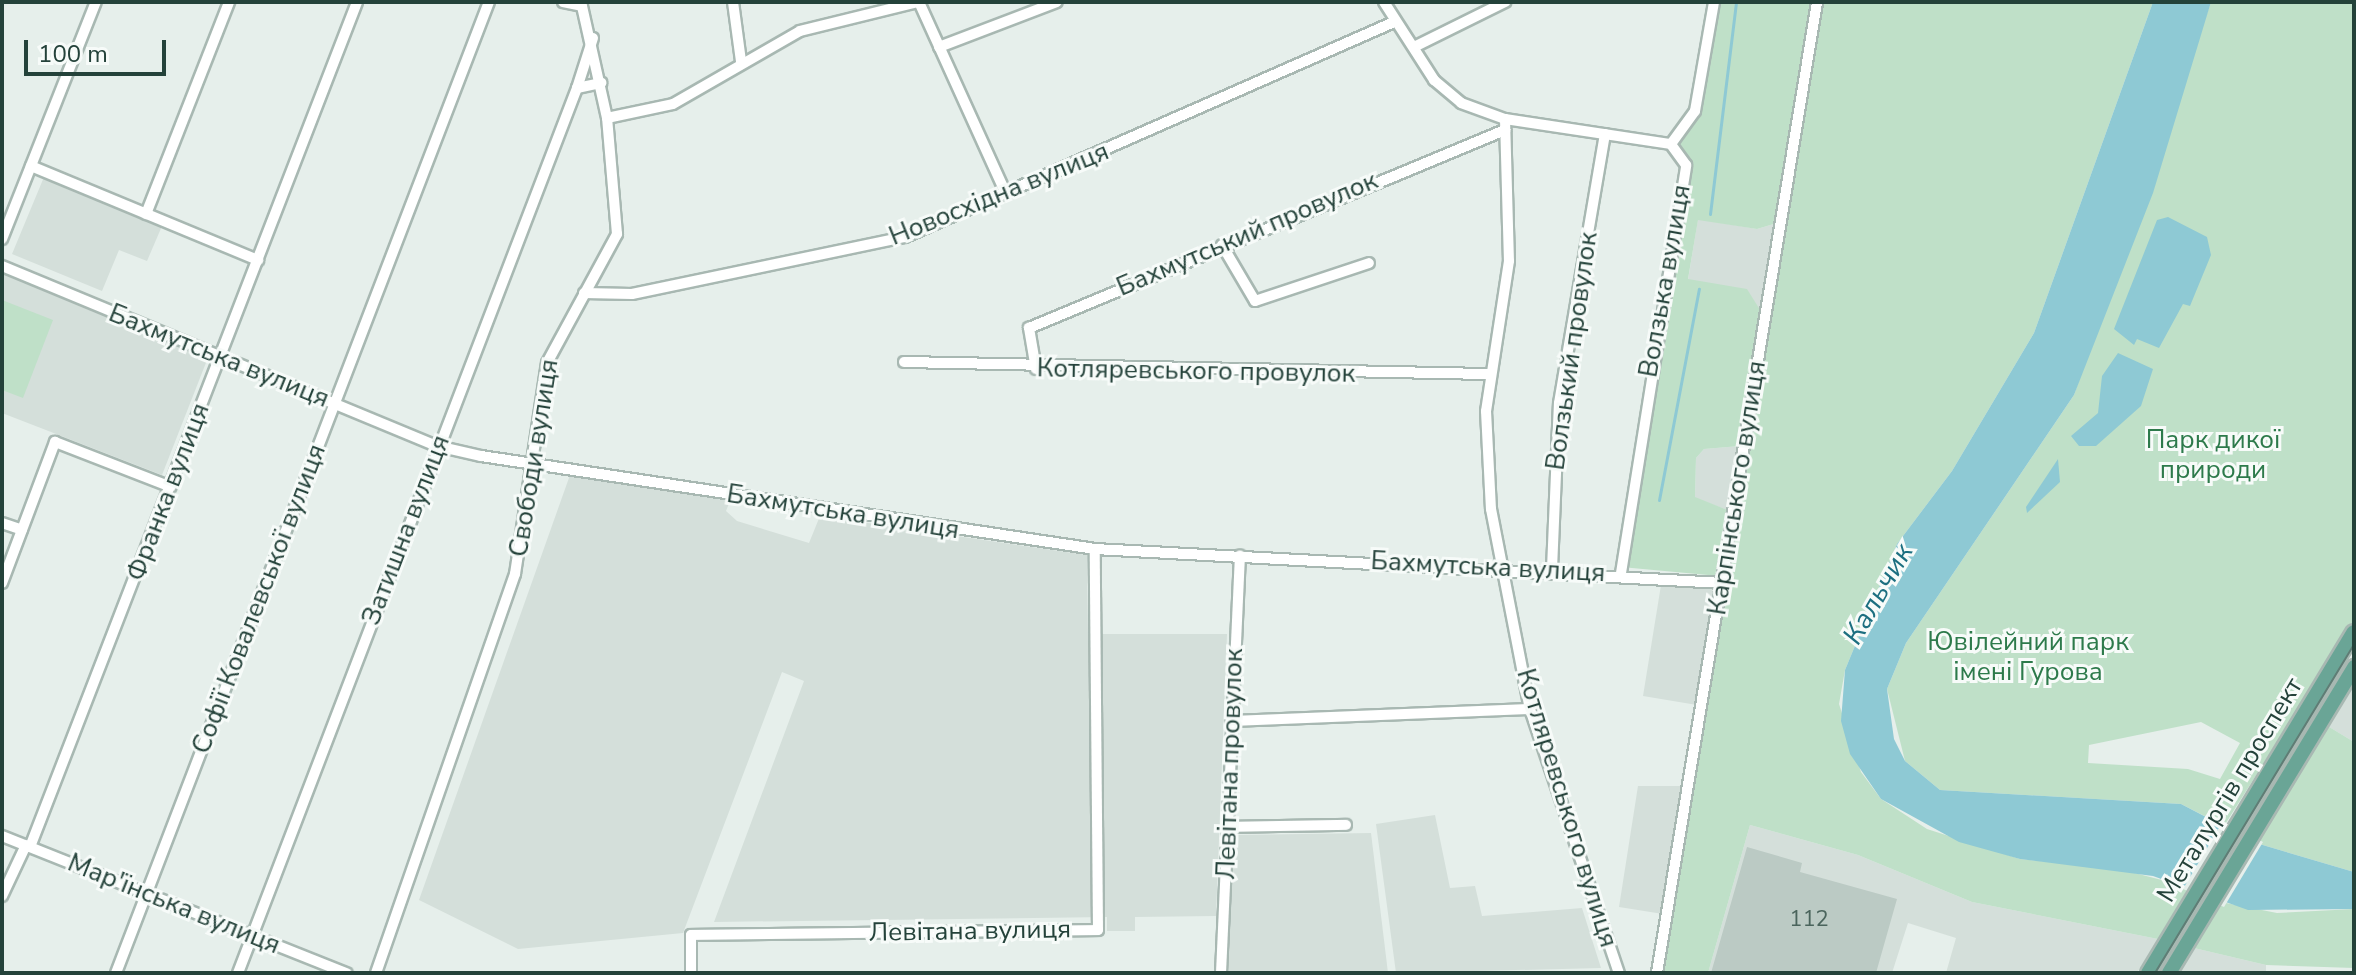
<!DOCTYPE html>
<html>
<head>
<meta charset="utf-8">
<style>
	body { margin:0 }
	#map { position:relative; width:2356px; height:975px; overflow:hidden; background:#e6efeb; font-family:"Nunito Sans",sans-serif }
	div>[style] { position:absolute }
	.built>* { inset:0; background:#d4dfda }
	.green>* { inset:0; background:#bfe0c8 }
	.water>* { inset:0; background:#8ec9d4 }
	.pier>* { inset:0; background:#e6efeb }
	.stream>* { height:3px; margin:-1.5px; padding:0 1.5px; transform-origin:1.5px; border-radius:1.5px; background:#8ec9d4 }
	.building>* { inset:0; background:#bbcac4 }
	.roads { filter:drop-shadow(2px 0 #a8b8b2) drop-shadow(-2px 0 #a8b8b2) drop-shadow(0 2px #a8b8b2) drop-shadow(0 -2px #a8b8b2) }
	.minor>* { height:10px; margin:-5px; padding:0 5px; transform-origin:5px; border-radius:5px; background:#fff }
	.major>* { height:14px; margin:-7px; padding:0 7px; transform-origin:7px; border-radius:7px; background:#6aa596 }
	.tram>* { height:2px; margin:-1px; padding:0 1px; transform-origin:1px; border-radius:1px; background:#5f7d75 }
	span { translate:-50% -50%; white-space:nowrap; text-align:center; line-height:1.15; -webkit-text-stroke:6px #f7fbf9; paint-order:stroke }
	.number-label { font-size:22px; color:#4a645c }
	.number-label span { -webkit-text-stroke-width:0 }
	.street-label { font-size:26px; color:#24423a }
	.park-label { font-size:26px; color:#2d7a4b }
	.water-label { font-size:28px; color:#1c6f80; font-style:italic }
	.frame { position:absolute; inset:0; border:4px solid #24423a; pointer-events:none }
	.scale { position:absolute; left:24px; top:40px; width:142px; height:36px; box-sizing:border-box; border:4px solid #24423a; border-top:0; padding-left:10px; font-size:24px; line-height:28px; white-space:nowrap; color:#24423a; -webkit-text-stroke:6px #f7fbf9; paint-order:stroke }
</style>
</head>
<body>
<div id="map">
	<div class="built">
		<i style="clip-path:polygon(44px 177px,162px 226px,147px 261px,119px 250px,102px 291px,12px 254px)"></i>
		<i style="clip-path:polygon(1698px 219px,1757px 229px,1777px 223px,1762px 313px,1688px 280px)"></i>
		<i style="clip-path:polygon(2px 269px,209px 355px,162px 475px,2px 413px)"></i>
		<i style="clip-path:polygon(1740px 446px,1730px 511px,1695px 498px,1696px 458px,1704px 449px)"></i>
		<i style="clip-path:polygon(570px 475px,730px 501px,726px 511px,737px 521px,809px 543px,820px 516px,1087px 555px,1088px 634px,1227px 634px,1216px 916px,1135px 917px,1135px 931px,1107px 931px,1107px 917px,714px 922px,804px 681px,782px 672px,683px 933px,518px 949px,419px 900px)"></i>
		<i style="clip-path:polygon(1662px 579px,1717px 585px,1697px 705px,1643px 696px)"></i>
		<i style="clip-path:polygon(2354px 680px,2354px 742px,2326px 725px)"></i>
		<i style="clip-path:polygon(1638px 786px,1684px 786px,1663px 914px,1619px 907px)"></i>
		<i style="clip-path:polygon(1435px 815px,1450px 888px,1475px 886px,1482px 916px,1582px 908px,1601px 968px,1396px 973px,1376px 824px)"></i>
		<i style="clip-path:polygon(1750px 825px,1858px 855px,1972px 902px,2158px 939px,2137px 973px,1946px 973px,1956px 938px,1908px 923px,1892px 973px,1708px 973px)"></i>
		<i style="clip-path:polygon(1371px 833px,1388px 973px,1228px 973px,1232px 835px)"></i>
		<i style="clip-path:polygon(2194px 948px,2266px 965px,2266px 973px,2178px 973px)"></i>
	</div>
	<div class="green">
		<i style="clip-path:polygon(1714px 2px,1813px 2px,1777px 223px,1757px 229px,1698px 220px,1688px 279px,1747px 289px,1762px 313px,1740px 446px,1704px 449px,1696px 458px,1695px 497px,1730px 511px,1719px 576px,1621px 567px,1685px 165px,1671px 144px,1687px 127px)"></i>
		<i style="clip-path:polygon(1821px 2px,2153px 2px,2034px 333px,1952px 471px,1897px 544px,1845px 670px,1839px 704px,1861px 772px,1881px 799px,1927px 829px,2020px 859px,2119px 869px,2189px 887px,2158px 939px,1972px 902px,1858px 855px,1750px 825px,1708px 973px,1661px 973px)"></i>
		<i style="clip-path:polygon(evenodd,2211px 2px,2354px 2px,2354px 620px,2224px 826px,2181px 804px,1940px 790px,1905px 761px,1887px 689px,1906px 643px,2074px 395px,2211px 2px,2201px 722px,2240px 743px,2220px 779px,2188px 769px,2088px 763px,2089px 745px,2201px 722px)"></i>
		<i style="clip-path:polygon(2px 300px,53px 320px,23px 398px,2px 390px)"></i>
		<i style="clip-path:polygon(2326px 725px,2354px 742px,2354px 872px,2256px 843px)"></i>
		<i style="clip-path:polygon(2221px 902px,2277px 913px,2354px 909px,2354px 968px,2266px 965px,2194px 948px)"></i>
	</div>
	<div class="water">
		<i style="clip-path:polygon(2153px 2px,2211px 2px,2153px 193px,2074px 395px,1906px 643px,1887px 689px,1894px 739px,1905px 761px,1940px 790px,2181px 804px,2256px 843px,2354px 872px,2354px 909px,2248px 910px,2153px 876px,2020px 859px,1959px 842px,1881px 799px,1850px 754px,1841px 721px,1845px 670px,1897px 544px,1952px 471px,2034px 333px)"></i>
		<i style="clip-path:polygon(2168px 217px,2207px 237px,2211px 255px,2190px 306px,2183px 304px,2159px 348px,2137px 339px,2134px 345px,2114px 329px,2157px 220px)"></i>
		<i style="clip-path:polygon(2118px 353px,2153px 369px,2141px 406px,2096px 446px,2079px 446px,2071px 436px,2098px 413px,2102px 376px)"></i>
		<i style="clip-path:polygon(2058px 459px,2060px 482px,2027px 513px,2026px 507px)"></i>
	</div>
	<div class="pier">
		<i style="clip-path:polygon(2223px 821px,2263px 842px,2224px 907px,2183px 889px)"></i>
	</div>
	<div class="stream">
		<i style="left:1710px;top:214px;width:214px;rotate:-83deg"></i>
		<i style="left:1659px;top:500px;width:215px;rotate:-79.3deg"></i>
	</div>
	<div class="building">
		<i style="clip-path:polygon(1747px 847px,1802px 863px,1800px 872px,1897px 899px,1876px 973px,1711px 973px)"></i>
	</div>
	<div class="roads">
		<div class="minor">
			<i style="left:563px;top:2px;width:19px;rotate:12deg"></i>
			<i style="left:733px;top:2px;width:60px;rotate:82.3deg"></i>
			<i style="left:919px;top:2px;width:211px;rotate:65.6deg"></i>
			<i style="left:1384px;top:2px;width:93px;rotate:57.3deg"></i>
			<i style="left:1434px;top:80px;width:35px;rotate:40deg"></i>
			<i style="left:1461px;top:103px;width:47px;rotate:20deg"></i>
			<i style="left:1505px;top:119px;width:168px;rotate:8.6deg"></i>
			<i style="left:593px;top:38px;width:52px;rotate:107.7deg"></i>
			<i style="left:577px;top:88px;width:25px;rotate:-12deg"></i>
			<i style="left:939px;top:47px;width:126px;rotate:-20.9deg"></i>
			<i style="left:1414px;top:47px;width:102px;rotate:-26.3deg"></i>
			<i style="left:607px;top:118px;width:67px;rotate:-12deg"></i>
			<i style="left:673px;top:104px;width:146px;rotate:-29.9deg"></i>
			<i style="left:800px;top:31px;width:122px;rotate:-13.8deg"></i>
			<i style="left:1505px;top:119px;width:142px;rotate:88.4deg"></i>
			<i style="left:1509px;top:261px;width:152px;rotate:98.7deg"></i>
			<i style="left:1486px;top:411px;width:98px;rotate:87.1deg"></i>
			<i style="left:1491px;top:509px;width:204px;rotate:79deg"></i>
			<i style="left:1530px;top:709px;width:279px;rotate:71.4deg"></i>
			<i style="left:1671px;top:144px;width:41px;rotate:-54deg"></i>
			<i style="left:1695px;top:111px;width:111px;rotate:-80.1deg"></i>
			<i style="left:31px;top:166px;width:246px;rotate:22.5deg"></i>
			<i style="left:146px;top:214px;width:228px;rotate:-68.6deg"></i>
			<i style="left:2px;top:239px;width:255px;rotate:-68.4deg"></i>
			<i style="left:1222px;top:245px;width:65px;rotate:59.5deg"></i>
			<i style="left:1255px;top:301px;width:120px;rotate:-18.4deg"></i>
			<i style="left:2px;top:266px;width:471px;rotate:22.5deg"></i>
			<i style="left:437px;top:446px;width:45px;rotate:12.8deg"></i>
			<i style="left:481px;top:456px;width:621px;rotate:8.61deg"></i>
			<i style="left:1095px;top:549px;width:628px;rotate:3.1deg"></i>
			<i style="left:584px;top:293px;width:48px;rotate:1.2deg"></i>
			<i style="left:632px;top:294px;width:279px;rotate:-11.8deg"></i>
			<i style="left:905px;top:237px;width:534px;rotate:-23.73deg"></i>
			<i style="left:904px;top:362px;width:585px;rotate:1.18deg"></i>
			<i style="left:1036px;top:369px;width:42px;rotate:-99.7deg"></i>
			<i style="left:1029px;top:328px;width:516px;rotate:-22.59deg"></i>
			<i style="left:2px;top:523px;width:21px;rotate:19deg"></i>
			<i style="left:1552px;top:569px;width:166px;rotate:-87.6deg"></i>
			<i style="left:1559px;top:403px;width:273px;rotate:-80.3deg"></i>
			<i style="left:1621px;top:573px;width:413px;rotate:-80.9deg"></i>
			<i style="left:1686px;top:165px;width:26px;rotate:-126deg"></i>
			<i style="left:2px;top:583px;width:151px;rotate:-69.4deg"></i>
			<i style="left:55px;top:442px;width:124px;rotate:21.2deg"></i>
			<i style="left:1231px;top:721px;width:299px;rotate:-2.3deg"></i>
			<i style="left:1227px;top:827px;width:119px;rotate:-1deg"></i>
			<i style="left:2px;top:836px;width:371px;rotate:21.7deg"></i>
			<i style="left:30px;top:847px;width:906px;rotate:-68.84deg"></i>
			<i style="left:2px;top:896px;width:56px;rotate:-64.8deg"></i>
			<i style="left:116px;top:973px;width:1040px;rotate:-68.99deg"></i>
			<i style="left:238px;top:973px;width:948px;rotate:-69.04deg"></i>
			<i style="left:376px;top:973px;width:423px;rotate:-70.8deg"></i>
			<i style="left:515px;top:574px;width:213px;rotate:-81.4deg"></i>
			<i style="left:547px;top:363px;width:147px;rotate:-61.5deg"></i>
			<i style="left:617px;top:234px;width:116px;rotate:-94.9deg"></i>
			<i style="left:607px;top:118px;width:119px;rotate:-102.6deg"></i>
			<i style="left:691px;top:973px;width:38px;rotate:-90deg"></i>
			<i style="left:691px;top:935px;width:407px;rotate:-0.7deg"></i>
			<i style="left:1098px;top:930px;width:381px;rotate:-90.5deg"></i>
			<i style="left:1221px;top:973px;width:418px;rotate:-87.4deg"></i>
			<i style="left:1657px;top:973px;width:984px;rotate:-80.64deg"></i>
		</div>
		<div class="major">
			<i style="left:2148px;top:973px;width:398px;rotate:-58.9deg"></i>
			<i style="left:2169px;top:973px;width:358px;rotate:-58.8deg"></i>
		</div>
	</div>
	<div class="tram">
		<i style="left:2155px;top:973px;width:385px;rotate:-58.8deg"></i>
	</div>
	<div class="number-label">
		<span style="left:1809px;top:920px">112</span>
	</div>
	<div class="street-label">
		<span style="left:999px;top:194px;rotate:-22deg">Новосхідна вулиця</span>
		<span style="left:1247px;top:234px;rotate:-23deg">Бахмутський провулок</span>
		<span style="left:1665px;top:281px;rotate:-80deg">Волзька вулиця</span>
		<span style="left:1572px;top:351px;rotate:-82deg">Волзький провулок</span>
		<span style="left:219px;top:356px;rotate:22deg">Бахмутська вулиця</span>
		<span style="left:1196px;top:371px;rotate:1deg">Котляревського провулок</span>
		<span style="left:534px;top:458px;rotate:-81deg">Свободи вулиця</span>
		<span style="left:1737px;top:488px;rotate:-81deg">Карпінського вулиця</span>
		<span style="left:168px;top:492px;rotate:-69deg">Франка вулиця</span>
		<span style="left:843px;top:512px;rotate:9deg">Бахмутська вулиця</span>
		<span style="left:406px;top:530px;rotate:-69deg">Затишна вулиця</span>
		<span style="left:1488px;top:567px;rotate:3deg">Бахмутська вулиця</span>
		<span style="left:259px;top:599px;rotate:-69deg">Софії Ковалевської вулиця</span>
		<span style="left:1230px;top:764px;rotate:-88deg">Левітана провулок</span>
		<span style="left:2230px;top:790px;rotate:-59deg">Металургів проспект</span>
		<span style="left:1567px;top:808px;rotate:73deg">Котляревського вулиця</span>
		<span style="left:174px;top:904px;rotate:22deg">Мар'їнська вулиця</span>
		<span style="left:970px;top:931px;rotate:-1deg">Левітана вулиця</span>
	</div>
	<div class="park-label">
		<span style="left:2213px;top:455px">Парк дикої<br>природи</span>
		<span style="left:2028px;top:657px">Ювілейний парк<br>імені Гурова</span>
	</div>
	<div class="water-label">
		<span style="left:1878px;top:594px;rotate:-60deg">Кальчик</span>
	</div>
	<div class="frame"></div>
	<div class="scale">100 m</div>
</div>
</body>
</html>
